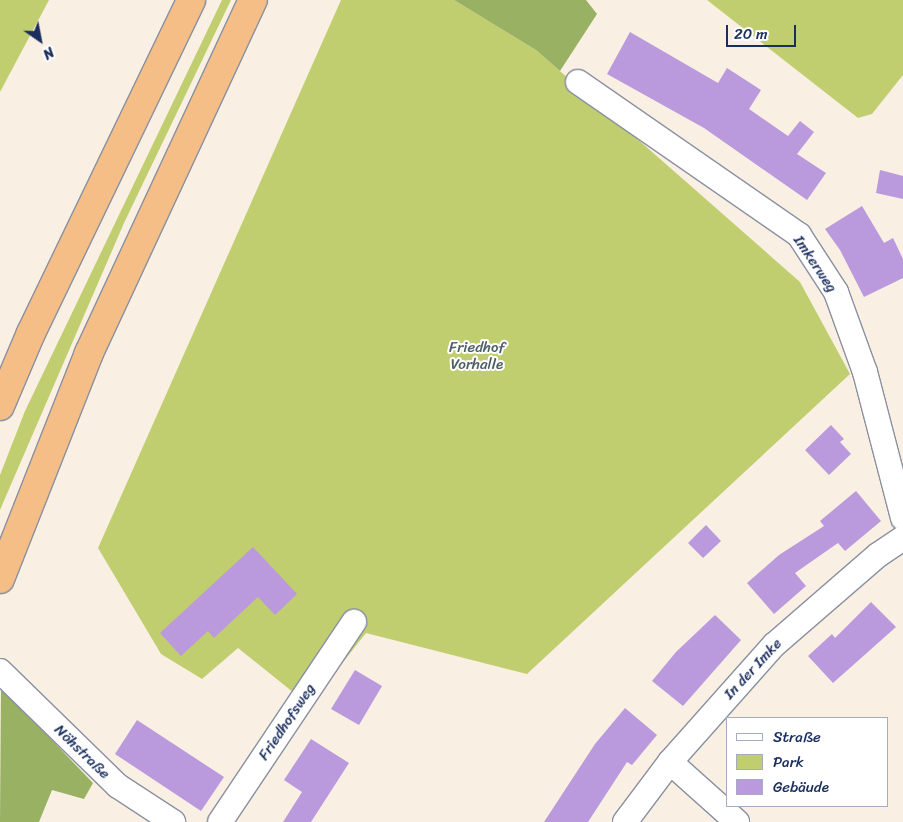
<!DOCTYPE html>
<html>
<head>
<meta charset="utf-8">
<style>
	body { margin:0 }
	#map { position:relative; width:903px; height:822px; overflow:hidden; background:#f9f0e3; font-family:Sriracha,sans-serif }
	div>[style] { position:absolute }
	.green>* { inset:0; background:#c0ce70 }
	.forest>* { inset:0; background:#98b162 }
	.building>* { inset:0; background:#ba99dd }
	.roads { filter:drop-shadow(1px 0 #8a90a0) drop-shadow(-1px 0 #8a90a0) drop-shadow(0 1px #8a90a0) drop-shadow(0 -1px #8a90a0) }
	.minor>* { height:24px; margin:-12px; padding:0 12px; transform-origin:12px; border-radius:12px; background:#fff }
	.motorway>* { height:28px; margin:-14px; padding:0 14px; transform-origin:14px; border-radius:14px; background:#f6be87 }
	span { translate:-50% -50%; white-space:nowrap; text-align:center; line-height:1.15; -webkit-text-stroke:4px #fff; paint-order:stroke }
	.street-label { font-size:15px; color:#1b2f5e }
	.park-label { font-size:15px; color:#4d5f63 }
	.legend { position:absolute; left:726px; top:717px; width:162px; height:90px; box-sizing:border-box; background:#fff; border:1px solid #a4acbf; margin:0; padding:6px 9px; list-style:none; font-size:15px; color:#1b2f5e }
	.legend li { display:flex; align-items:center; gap:10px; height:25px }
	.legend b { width:25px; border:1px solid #a4acbf }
	.north { position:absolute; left:15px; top:15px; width:50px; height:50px; -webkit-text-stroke:4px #fff; paint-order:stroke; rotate:147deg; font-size:14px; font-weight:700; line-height:20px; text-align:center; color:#1b2f5e }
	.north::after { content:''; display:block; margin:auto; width:18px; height:22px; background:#1b2f5e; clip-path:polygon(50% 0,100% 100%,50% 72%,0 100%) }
	.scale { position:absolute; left:726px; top:25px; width:70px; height:22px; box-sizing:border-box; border:2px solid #1b2f5e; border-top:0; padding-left:6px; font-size:15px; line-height:18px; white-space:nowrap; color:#1b2f5e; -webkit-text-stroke:4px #fff; paint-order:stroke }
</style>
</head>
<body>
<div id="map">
	<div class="green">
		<i style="clip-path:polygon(0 0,49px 0,0 92px)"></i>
		<i style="clip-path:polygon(222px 0,231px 0,124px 223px,0 510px,0 475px,25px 411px)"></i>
		<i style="clip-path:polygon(341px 0,454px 0,536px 50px,800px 282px,850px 374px,527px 674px,366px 633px,309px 705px,238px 648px,202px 679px,161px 654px,98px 548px)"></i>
		<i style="clip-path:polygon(707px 0,903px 0,903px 75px,872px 114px,858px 118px)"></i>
	</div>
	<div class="forest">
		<i style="clip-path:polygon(454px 0,586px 0,597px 14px,560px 71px,536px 50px)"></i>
		<i style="clip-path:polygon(1px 687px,93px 783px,84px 799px,52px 790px,39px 822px,0 822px)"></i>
	</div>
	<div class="building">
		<i style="clip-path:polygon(630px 32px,718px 83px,727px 68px,761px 90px,749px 109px,788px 136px,800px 121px,814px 132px,797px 154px,826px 173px,807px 200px,704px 128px,607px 74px)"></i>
		<i style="clip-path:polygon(880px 170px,903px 176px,903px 199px,876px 193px)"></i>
		<i style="clip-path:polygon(862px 206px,884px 243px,893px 238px,903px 259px,903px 278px,864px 297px,840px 250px,825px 229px)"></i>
		<i style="clip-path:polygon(831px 425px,844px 439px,840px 442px,851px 454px,829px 475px,805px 450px)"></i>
		<i style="clip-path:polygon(856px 491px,881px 521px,845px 551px,838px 543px,795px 573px,806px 586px,774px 614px,747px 583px,779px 555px,824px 526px,820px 521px)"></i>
		<i style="clip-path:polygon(706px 525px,721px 541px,703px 558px,688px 543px)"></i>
		<i style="clip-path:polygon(253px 547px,297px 594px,275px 615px,258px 597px,214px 638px,208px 631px,181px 656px,160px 633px)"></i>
		<i style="clip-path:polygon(871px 602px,896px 627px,833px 683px,808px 656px,832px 634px,835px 638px)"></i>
		<i style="clip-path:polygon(715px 615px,741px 640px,683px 706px,652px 681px,676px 652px)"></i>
		<i style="clip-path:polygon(355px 670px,382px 686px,359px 725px,331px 709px)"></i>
		<i style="clip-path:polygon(625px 708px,657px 735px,632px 765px,627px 762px,588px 822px,544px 822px,595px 744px)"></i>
		<i style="clip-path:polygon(137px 720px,224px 777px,201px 811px,115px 754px)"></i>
		<i style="clip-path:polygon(311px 739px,349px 763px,311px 822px,283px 822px,302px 792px,284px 780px)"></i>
	</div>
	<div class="roads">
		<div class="minor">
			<i style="left:578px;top:82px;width:269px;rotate:34.7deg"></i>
			<i style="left:799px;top:235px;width:68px;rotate:57deg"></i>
			<i style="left:836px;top:292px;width:85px;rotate:70.1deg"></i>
			<i style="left:865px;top:372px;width:151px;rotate:75.4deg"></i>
			<i style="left:0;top:671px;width:165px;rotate:44.3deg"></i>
			<i style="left:118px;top:786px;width:66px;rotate:33.2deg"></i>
			<i style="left:670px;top:762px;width:90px;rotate:41.8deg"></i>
			<i style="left:220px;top:822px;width:241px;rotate:-56.2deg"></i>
			<i style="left:625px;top:822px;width:75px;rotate:-53.1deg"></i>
			<i style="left:670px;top:762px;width:157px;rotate:-48.4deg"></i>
			<i style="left:774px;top:645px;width:138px;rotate:-40.9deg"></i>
			<i style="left:878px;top:555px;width:30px;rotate:-34deg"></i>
		</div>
		<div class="motorway">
			<i style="left:0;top:406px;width:79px;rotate:-67deg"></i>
			<i style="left:31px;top:333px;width:369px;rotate:-64.3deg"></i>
			<i style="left:0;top:579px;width:243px;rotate:-68.5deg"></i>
			<i style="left:89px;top:353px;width:389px;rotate:-65.1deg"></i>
		</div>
	</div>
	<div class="street-label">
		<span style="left:815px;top:264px;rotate:56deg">Imkerweg</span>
		<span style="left:753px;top:669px;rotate:-47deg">In der Imke</span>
		<span style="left:287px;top:722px;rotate:-56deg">Friedhofsweg</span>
		<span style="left:82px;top:752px;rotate:44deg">Nöhstraße</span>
	</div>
	<div class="park-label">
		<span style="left:477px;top:356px">Friedhof<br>Vorhalle</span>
	</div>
	<ul class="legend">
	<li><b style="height:6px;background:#fff"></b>Straße</li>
	<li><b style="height:14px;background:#c0ce70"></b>Park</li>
	<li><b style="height:14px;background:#ba99dd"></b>Gebäude</li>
	</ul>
	<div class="north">N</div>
	<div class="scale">20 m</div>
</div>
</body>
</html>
